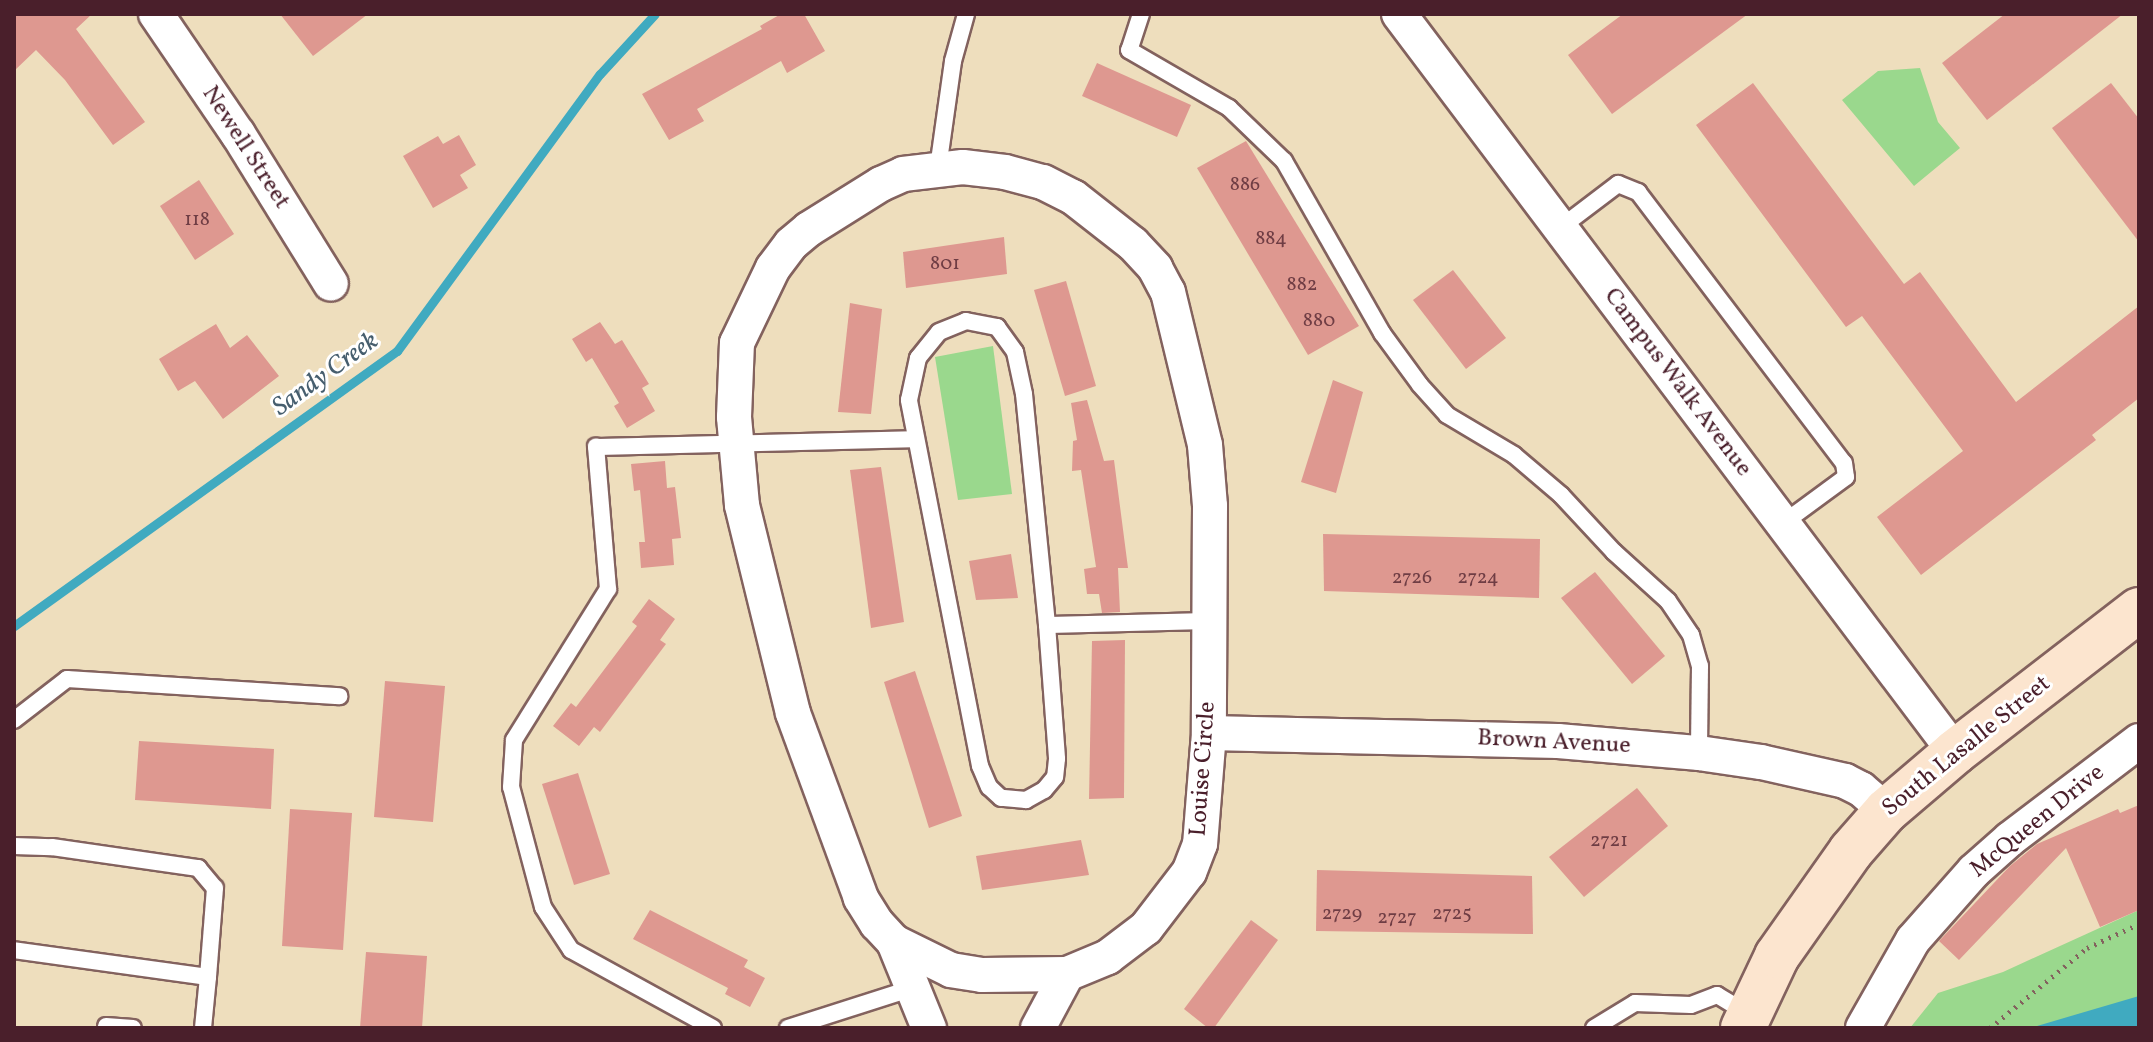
<!DOCTYPE html>
<html>
<head>
<meta charset="utf-8">
<style>
	body { margin:0 }
	#map { position:relative; width:2153px; height:1042px; overflow:hidden; background:#eedebd; font-family:Vollkorn,serif }
	div>[style] { position:absolute }
	.green>* { inset:0; background:#9ad88d }
	.water>* { inset:0; background:#40aac0 }
	.stream>* { height:9px; margin:-4.5px; padding:0 4.5px; transform-origin:4.5px; border-radius:4.5px; background:#40aac0 }
	.building>* { inset:0; background:#de9890 }
	.path>* { height:5px; margin-top:-2.5px; transform-origin:0; background:repeating-linear-gradient(90deg,#83625e 0 2px,transparent 0 8px) }
	.roads { filter:drop-shadow(2px 0 #83625e) drop-shadow(-2px 0 #83625e) drop-shadow(0 2px #83625e) drop-shadow(0 -2px #83625e) }
	.lane>* { height:16px; margin:-8px; padding:0 8px; transform-origin:8px; border-radius:8px; background:#fff }
	.street>* { height:34px; margin:-17px; padding:0 17px; transform-origin:17px; border-radius:17px; background:#fff }
	.secondary>* { height:44px; margin:-22px; padding:0 22px; transform-origin:22px; border-radius:22px; background:#fce5cf }
	span { translate:-50% -50%; white-space:nowrap; text-align:center; line-height:1.15; -webkit-text-stroke:6px #fff; paint-order:stroke }
	.number-label { font-size:20px; color:#6f3d44 }
	.number-label span { -webkit-text-stroke-width:0 }
	.street-label { font-size:24px; color:#4a1f2b }
	.water-label { font-size:26px; color:#465e6e; font-style:italic }
	.frame { position:absolute; inset:0; border:16px solid #4a1f2b; pointer-events:none }
</style>
</head>
<body>
<div id="map">
	<div class="green">
		<i style="clip-path:polygon(1920px 68px,1938px 122px,1960px 148px,1914px 186px,1842px 100px,1878px 71px)"></i>
		<i style="clip-path:polygon(993px 346px,1012px 494px,958px 500px,935px 357px)"></i>
		<i style="clip-path:polygon(2139px 910px,2139px 1028px,1910px 1028px,1938px 993px,2003px 972px)"></i>
	</div>
	<div class="water">
		<i style="clip-path:polygon(2139px 996px,2139px 1028px,2030px 1028px)"></i>
	</div>
	<div class="stream">
		<i style="left:14px;top:626px;width:472px;rotate:-35.7deg"></i>
		<i style="left:397px;top:351px;width:343px;rotate:-53.8deg"></i>
		<i style="left:600px;top:74px;width:81px;rotate:-47.5deg"></i>
	</div>
	<div class="building">
		<i style="clip-path:polygon(14px 14px,92px 14px,76px 29px,145px 122px,113px 145px,65px 80px,36px 50px,14px 71px)"></i>
		<i style="clip-path:polygon(280px 14px,368px 14px,313px 56px)"></i>
		<i style="clip-path:polygon(781px 14px,804px 14px,825px 51px,787px 73px,781px 61px,697px 109px,704px 121px,669px 140px,642px 94px,762px 29px,760px 26px)"></i>
		<i style="clip-path:polygon(1623px 14px,1748px 14px,1612px 114px,1568px 55px)"></i>
		<i style="clip-path:polygon(2005px 14px,2123px 14px,1987px 120px,1942px 63px)"></i>
		<i style="clip-path:polygon(1097px 63px,1191px 105px,1177px 137px,1082px 96px)"></i>
		<i style="clip-path:polygon(1753px 83px,1904px 284px,1920px 272px,2016px 402px,2139px 306px,2139px 398px,2092px 435px,2096px 440px,1921px 575px,1877px 517px,1963px 451px,1862px 316px,1846px 327px,1696px 125px)"></i>
		<i style="clip-path:polygon(2111px 83px,2139px 119px,2139px 242px,2052px 128px)"></i>
		<i style="clip-path:polygon(459px 135px,476px 165px,460px 175px,468px 188px,433px 208px,403px 156px,438px 136px,443px 144px)"></i>
		<i style="clip-path:polygon(1246px 141px,1359px 326px,1308px 355px,1197px 168px)"></i>
		<i style="clip-path:polygon(199px 180px,234px 234px,195px 260px,160px 206px)"></i>
		<i style="clip-path:polygon(1004px 237px,1007px 274px,906px 288px,903px 252px)"></i>
		<i style="clip-path:polygon(1453px 270px,1506px 338px,1466px 369px,1413px 300px)"></i>
		<i style="clip-path:polygon(1066px 281px,1096px 386px,1065px 396px,1034px 290px)"></i>
		<i style="clip-path:polygon(850px 303px,882px 309px,871px 414px,838px 412px)"></i>
		<i style="clip-path:polygon(600px 322px,615px 344px,622px 340px,649px 384px,642px 388px,655px 411px,627px 428px,614px 406px,619px 403px,592px 358px,586px 362px,572px 339px)"></i>
		<i style="clip-path:polygon(216px 324px,230px 348px,247px 335px,279px 376px,223px 419px,195px 381px,178px 391px,159px 359px)"></i>
		<i style="clip-path:polygon(1333px 380px,1363px 392px,1336px 493px,1301px 482px)"></i>
		<i style="clip-path:polygon(1087px 400px,1104px 461px,1114px 460px,1128px 568px,1118px 568px,1120px 612px,1102px 613px,1099px 594px,1087px 594px,1084px 569px,1096px 567px,1081px 470px,1072px 471px,1073px 441px,1077px 440px,1071px 403px)"></i>
		<i style="clip-path:polygon(665px 461px,667px 488px,675px 487px,681px 538px,672px 539px,674px 565px,641px 568px,639px 542px,645px 542px,640px 490px,634px 491px,631px 464px)"></i>
		<i style="clip-path:polygon(881px 467px,904px 622px,871px 628px,850px 470px)"></i>
		<i style="clip-path:polygon(1323px 534px,1540px 539px,1539px 598px,1324px 591px)"></i>
		<i style="clip-path:polygon(1011px 554px,1018px 598px,976px 600px,969px 561px)"></i>
		<i style="clip-path:polygon(1595px 572px,1665px 656px,1632px 684px,1561px 598px)"></i>
		<i style="clip-path:polygon(649px 599px,675px 619px,660px 640px,666px 644px,600px 732px,594px 727px,579px 746px,553px 726px,571px 703px,576px 707px,637px 626px,632px 622px)"></i>
		<i style="clip-path:polygon(1125px 640px,1124px 798px,1089px 799px,1092px 641px)"></i>
		<i style="clip-path:polygon(915px 671px,962px 816px,929px 828px,884px 682px)"></i>
		<i style="clip-path:polygon(385px 681px,445px 686px,433px 822px,374px 817px)"></i>
		<i style="clip-path:polygon(139px 741px,274px 749px,271px 809px,135px 800px)"></i>
		<i style="clip-path:polygon(578px 773px,610px 874px,574px 885px,542px 784px)"></i>
		<i style="clip-path:polygon(1637px 788px,1668px 826px,1584px 897px,1549px 857px)"></i>
		<i style="clip-path:polygon(2139px 805px,2139px 910px,2100px 927px,2066px 848px,1959px 960px,1939px 941px,2010px 866px,2037px 844px,2118px 809px,2120px 813px)"></i>
		<i style="clip-path:polygon(290px 809px,352px 813px,343px 950px,282px 946px)"></i>
		<i style="clip-path:polygon(1081px 840px,1089px 875px,982px 890px,976px 856px)"></i>
		<i style="clip-path:polygon(1317px 870px,1532px 876px,1533px 934px,1316px 931px)"></i>
		<i style="clip-path:polygon(650px 910px,748px 960px,744px 967px,765px 978px,750px 1007px,725px 994px,728px 988px,633px 939px)"></i>
		<i style="clip-path:polygon(1251px 920px,1278px 940px,1214px 1028px,1208px 1028px,1184px 1009px)"></i>
		<i style="clip-path:polygon(366px 952px,427px 956px,422px 1028px,360px 1028px)"></i>
	</div>
	<div class="path">
		<i style="left:1990px;top:1028px;width:126px;rotate:-39.5deg"></i>
		<i style="left:2087px;top:948px;width:57px;rotate:-24.8deg"></i>
	</div>
	<div class="roads">
		<div class="lane">
			<i style="left:1141px;top:14px;width:38px;rotate:108deg"></i>
			<i style="left:1129px;top:50px;width:116px;rotate:30.1deg"></i>
			<i style="left:1229px;top:108px;width:76px;rotate:43.9deg"></i>
			<i style="left:1284px;top:161px;width:198px;rotate:60.3deg"></i>
			<i style="left:1382px;top:333px;width:64px;rotate:53.8deg"></i>
			<i style="left:1420px;top:385px;width:40px;rotate:48deg"></i>
			<i style="left:1447px;top:415px;width:78px;rotate:30.8deg"></i>
			<i style="left:1514px;top:455px;width:62px;rotate:40.4deg"></i>
			<i style="left:1561px;top:495px;width:78px;rotate:47.1deg"></i>
			<i style="left:1614px;top:552px;width:73px;rotate:42.2deg"></i>
			<i style="left:1668px;top:601px;width:41px;rotate:55.9deg"></i>
			<i style="left:1691px;top:635px;width:32px;rotate:74deg"></i>
			<i style="left:1700px;top:666px;width:87px;rotate:90.7deg"></i>
			<i style="left:938px;top:168px;width:108px;rotate:-82deg"></i>
			<i style="left:953px;top:61px;width:49px;rotate:-74.5deg"></i>
			<i style="left:1560px;top:228px;width:73px;rotate:-37.2deg"></i>
			<i style="left:1618px;top:184px;width:22px;rotate:22deg"></i>
			<i style="left:1638px;top:192px;width:340px;rotate:52.8deg"></i>
			<i style="left:1844px;top:463px;width:14px;rotate:82deg"></i>
			<i style="left:1846px;top:477px;width:79px;rotate:143.7deg"></i>
			<i style="left:1047px;top:625px;width:134px;rotate:85.7deg"></i>
			<i style="left:1057px;top:759px;width:18px;rotate:96deg"></i>
			<i style="left:1055px;top:777px;width:17px;rotate:130deg"></i>
			<i style="left:1044px;top:790px;width:21px;rotate:151deg"></i>
			<i style="left:1026px;top:800px;width:25px;rotate:-175deg"></i>
			<i style="left:1001px;top:798px;width:16px;rotate:-137deg"></i>
			<i style="left:989px;top:787px;width:23px;rotate:-113deg"></i>
			<i style="left:980px;top:766px;width:373px;rotate:-101deg"></i>
			<i style="left:909px;top:400px;width:43px;rotate:-77.9deg"></i>
			<i style="left:918px;top:358px;width:33px;rotate:-51deg"></i>
			<i style="left:939px;top:332px;width:29px;rotate:-22deg"></i>
			<i style="left:966px;top:321px;width:32px;rotate:11deg"></i>
			<i style="left:997px;top:327px;width:31px;rotate:54deg"></i>
			<i style="left:1015px;top:352px;width:43px;rotate:77.9deg"></i>
			<i style="left:1024px;top:394px;width:232px;rotate:84.3deg"></i>
			<i style="left:1047px;top:625px;width:162px;rotate:-1.4deg"></i>
			<i style="left:14px;top:720px;width:67px;rotate:-37.7deg"></i>
			<i style="left:67px;top:679px;width:273px;rotate:3.6deg"></i>
			<i style="left:14px;top:846px;width:38px;rotate:2deg"></i>
			<i style="left:52px;top:847px;width:148px;rotate:8.2deg"></i>
			<i style="left:198px;top:868px;width:26px;rotate:50deg"></i>
			<i style="left:215px;top:888px;width:89px;rotate:94.5deg"></i>
			<i style="left:208px;top:977px;width:196px;rotate:-172.1deg"></i>
			<i style="left:106px;top:1026px;width:27px;rotate:4deg"></i>
			<i style="left:203px;top:1028px;width:51px;rotate:-84.4deg"></i>
			<i style="left:713px;top:1028px;width:162px;rotate:-151.2deg"></i>
			<i style="left:571px;top:950px;width:51px;rotate:-123.1deg"></i>
			<i style="left:543px;top:907px;width:124px;rotate:-104.9deg"></i>
			<i style="left:511px;top:787px;width:47px;rotate:-86.3deg"></i>
			<i style="left:514px;top:740px;width:178px;rotate:-58.1deg"></i>
			<i style="left:608px;top:589px;width:143px;rotate:-94.8deg"></i>
			<i style="left:596px;top:447px;width:318px;rotate:-1.4deg"></i>
			<i style="left:788px;top:1028px;width:131px;rotate:-17.7deg"></i>
			<i style="left:1594px;top:1028px;width:48px;rotate:-31.4deg"></i>
			<i style="left:1635px;top:1003px;width:56px;rotate:2deg"></i>
			<i style="left:1691px;top:1005px;width:28px;rotate:-21deg"></i>
			<i style="left:1717px;top:995px;width:35px;rotate:31deg"></i>
		</div>
		<div class="street">
			<i style="left:156px;top:14px;width:145px;rotate:55.7deg"></i>
			<i style="left:238px;top:134px;width:176px;rotate:58.2deg"></i>
			<i style="left:1399px;top:14px;width:924px;rotate:53.01deg"></i>
			<i style="left:963px;top:167px;width:42px;rotate:6.8deg"></i>
			<i style="left:1005px;top:172px;width:39px;rotate:15deg"></i>
			<i style="left:1043px;top:182px;width:34px;rotate:27deg"></i>
			<i style="left:1073px;top:197px;width:76px;rotate:38.1deg"></i>
			<i style="left:1133px;top:244px;width:33px;rotate:47deg"></i>
			<i style="left:1155px;top:268px;width:27px;rotate:62deg"></i>
			<i style="left:1168px;top:292px;width:157px;rotate:76.4deg"></i>
			<i style="left:1205px;top:445px;width:61px;rotate:85.3deg"></i>
			<i style="left:1210px;top:506px;width:227px;rotate:90.3deg"></i>
			<i style="left:1209px;top:733px;width:111px;rotate:94.6deg"></i>
			<i style="left:1200px;top:844px;width:30px;rotate:111deg"></i>
			<i style="left:1189px;top:872px;width:71px;rotate:127.5deg"></i>
			<i style="left:1146px;top:928px;width:48px;rotate:142.7deg"></i>
			<i style="left:1108px;top:957px;width:44px;rotate:157.5deg"></i>
			<i style="left:1067px;top:974px;width:85px;rotate:179.3deg"></i>
			<i style="left:982px;top:975px;width:31px;rotate:-171deg"></i>
			<i style="left:951px;top:970px;width:64px;rotate:-153.8deg"></i>
			<i style="left:894px;top:942px;width:25px;rotate:-133deg"></i>
			<i style="left:877px;top:924px;width:31px;rotate:-122deg"></i>
			<i style="left:861px;top:898px;width:197px;rotate:-110.2deg"></i>
			<i style="left:793px;top:713px;width:214px;rotate:-103.8deg"></i>
			<i style="left:742px;top:505px;width:88px;rotate:-95.2deg"></i>
			<i style="left:734px;top:417px;width:74px;rotate:-87.7deg"></i>
			<i style="left:737px;top:343px;width:83px;rotate:-64.4deg"></i>
			<i style="left:773px;top:268px;width:30px;rotate:-53deg"></i>
			<i style="left:791px;top:244px;width:23px;rotate:-40deg"></i>
			<i style="left:809px;top:229px;width:85px;rotate:-32deg"></i>
			<i style="left:881px;top:184px;width:24px;rotate:-24deg"></i>
			<i style="left:903px;top:174px;width:60px;rotate:-6.7deg"></i>
			<i style="left:1209px;top:733px;width:349px;rotate:1.3deg"></i>
			<i style="left:1558px;top:741px;width:142px;rotate:4.9deg"></i>
			<i style="left:1699px;top:753px;width:63px;rotate:8.3deg"></i>
			<i style="left:1761px;top:762px;width:86px;rotate:12.7deg"></i>
			<i style="left:1845px;top:781px;width:18px;rotate:27deg"></i>
			<i style="left:1861px;top:789px;width:33px;rotate:41deg"></i>
			<i style="left:894px;top:942px;width:93px;rotate:67.9deg"></i>
			<i style="left:1038px;top:1028px;width:61px;rotate:-61.8deg"></i>
			<i style="left:1863px;top:1028px;width:101px;rotate:-60.4deg"></i>
			<i style="left:1913px;top:940px;width:92px;rotate:-48.5deg"></i>
			<i style="left:1974px;top:871px;width:48px;rotate:-41.6deg"></i>
			<i style="left:2010px;top:839px;width:162px;rotate:-37.2deg"></i>
		</div>
		<div class="secondary">
			<i style="left:1743px;top:1028px;width:80px;rotate:-64.7deg"></i>
			<i style="left:1777px;top:956px;width:128px;rotate:-54.8deg"></i>
			<i style="left:1851px;top:851px;width:53px;rotate:-48.8deg"></i>
			<i style="left:1886px;top:811px;width:91px;rotate:-40.5deg"></i>
			<i style="left:1955px;top:752px;width:232px;rotate:-37.7deg"></i>
		</div>
	</div>
	<div class="number-label">
		<span style="left:1245px;top:185px">886</span>
		<span style="left:197px;top:220px">118</span>
		<span style="left:1271px;top:239px">884</span>
		<span style="left:945px;top:264px">801</span>
		<span style="left:1302px;top:285px">882</span>
		<span style="left:1319px;top:321px">880</span>
		<span style="left:1412px;top:578px">2726</span>
		<span style="left:1478px;top:578px">2724</span>
		<span style="left:1609px;top:841px">2721</span>
		<span style="left:1342px;top:914px">2729</span>
		<span style="left:1452px;top:914px">2725</span>
		<span style="left:1397px;top:918px">2727</span>
	</div>
	<div class="street-label">
		<span style="left:245px;top:148px;rotate:57deg">Newell Street</span>
		<span style="left:1677px;top:383px;rotate:53deg">Campus Walk Avenue</span>
		<span style="left:1554px;top:743px;rotate:3deg">Brown Avenue</span>
		<span style="left:1967px;top:747px;rotate:-39deg">South Lasalle Street</span>
		<span style="left:1204px;top:769px;rotate:-86deg">Louise Circle</span>
		<span style="left:2038px;top:822px;rotate:-39deg">McQueen Drive</span>
	</div>
	<div class="water-label">
		<span style="left:326px;top:375px;rotate:-36deg">Sandy Creek</span>
	</div>
	<div class="frame"></div>
</div>
</body>
</html>
